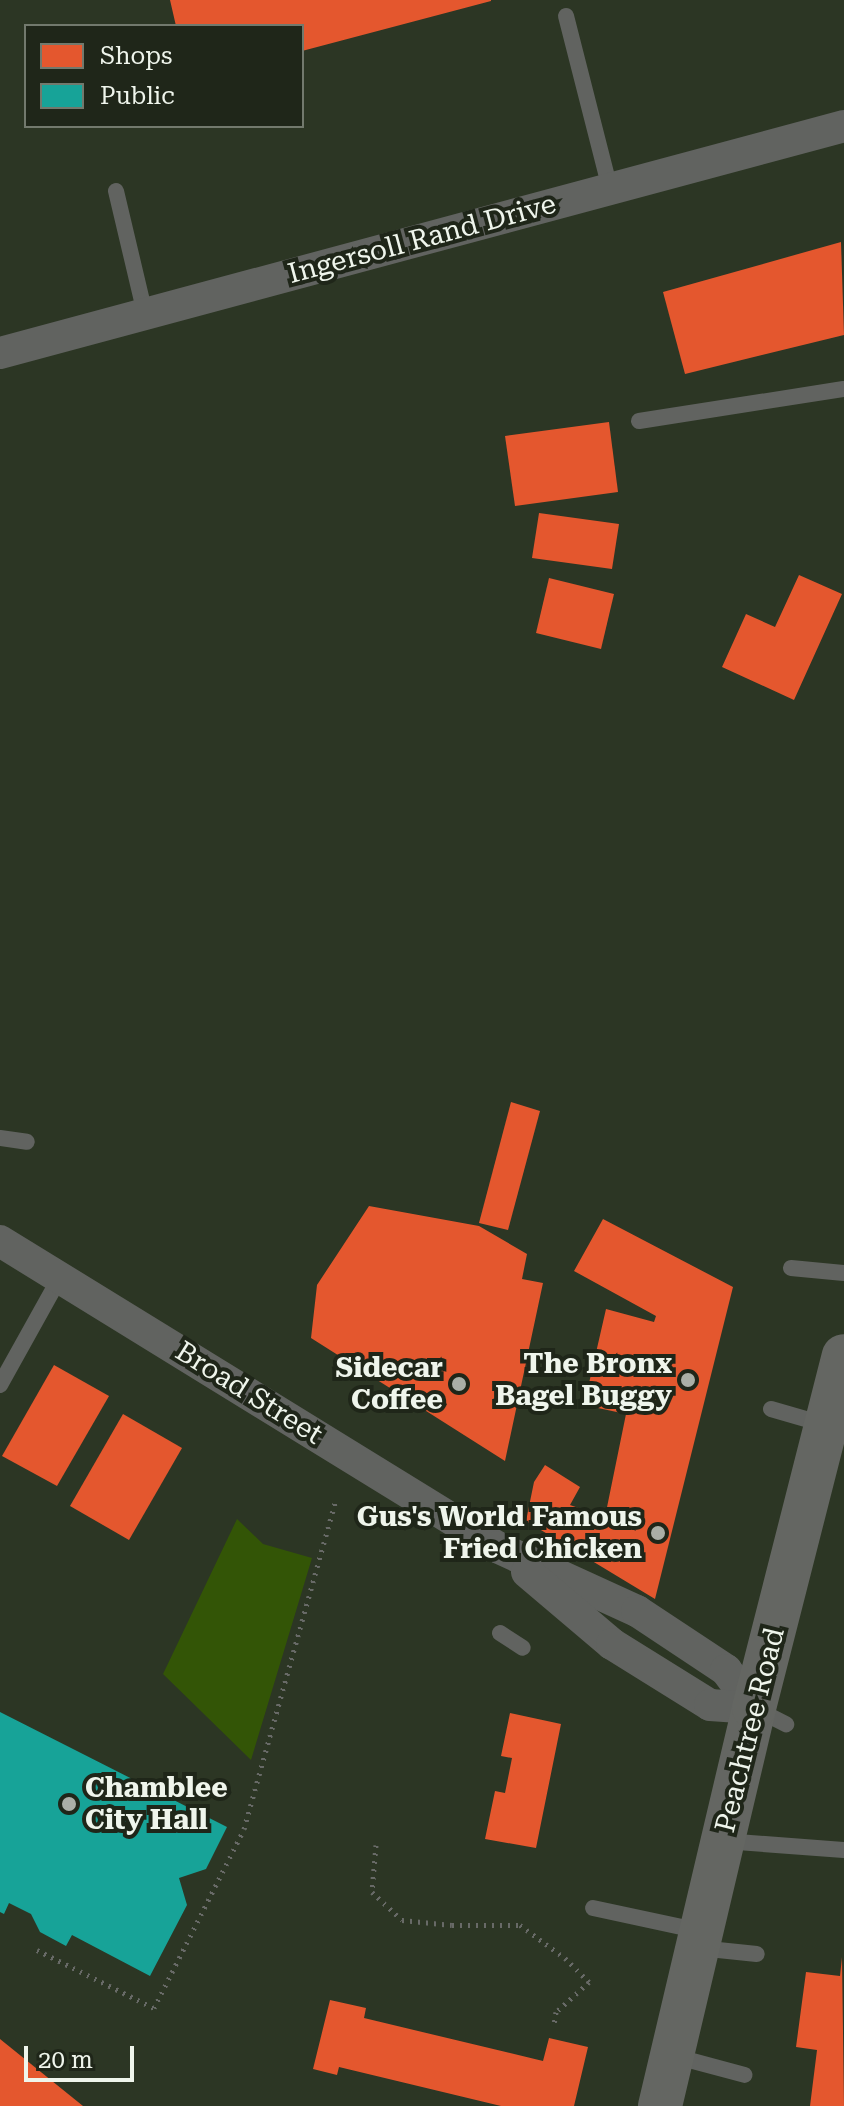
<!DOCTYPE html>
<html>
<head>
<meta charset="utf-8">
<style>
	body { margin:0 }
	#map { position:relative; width:844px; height:2106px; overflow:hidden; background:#292c26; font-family:"Roboto Serif",serif }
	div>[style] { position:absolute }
	.built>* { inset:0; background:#2c3624 }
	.green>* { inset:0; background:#335506 }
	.shops>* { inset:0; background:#e4572e }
	.public>* { inset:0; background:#17a398 }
	.path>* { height:5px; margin-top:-2.5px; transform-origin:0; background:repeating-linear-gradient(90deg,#686a67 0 2px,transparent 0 8px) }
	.lane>* { height:16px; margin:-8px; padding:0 8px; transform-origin:8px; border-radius:8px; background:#616360 }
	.street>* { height:32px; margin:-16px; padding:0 16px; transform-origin:16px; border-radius:16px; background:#616360 }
	.secondary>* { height:44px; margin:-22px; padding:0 22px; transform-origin:22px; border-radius:22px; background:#646662 }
	.dots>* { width:22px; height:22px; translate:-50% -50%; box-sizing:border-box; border:4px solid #1f2619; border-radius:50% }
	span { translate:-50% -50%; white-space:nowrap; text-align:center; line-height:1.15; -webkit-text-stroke:8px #1f2619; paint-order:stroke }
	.street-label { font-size:28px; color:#eff5ec }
	.poi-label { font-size:28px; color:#eff5ec; font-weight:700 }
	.right { translate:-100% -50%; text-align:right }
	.left { translate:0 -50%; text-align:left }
	.legend { position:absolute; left:24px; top:24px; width:280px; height:104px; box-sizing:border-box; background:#1f2619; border:2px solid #72796d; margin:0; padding:10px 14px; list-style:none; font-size:24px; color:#eff5ec }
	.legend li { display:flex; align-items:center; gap:16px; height:40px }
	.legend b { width:40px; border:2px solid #72796d }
	.scale { position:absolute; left:24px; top:2046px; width:110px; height:36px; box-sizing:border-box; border:4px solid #eff5ec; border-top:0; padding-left:10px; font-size:24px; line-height:28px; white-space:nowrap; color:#eff5ec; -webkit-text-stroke:6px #1f2619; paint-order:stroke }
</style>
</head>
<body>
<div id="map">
	<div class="built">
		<i style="clip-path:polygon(evenodd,0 0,844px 0,844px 2106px,0 2106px,0 0,26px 26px,302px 26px,302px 126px,26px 126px,26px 26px)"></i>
	</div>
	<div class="green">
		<i style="clip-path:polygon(237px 1519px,263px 1544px,312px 1558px,251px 1760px,163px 1674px)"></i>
	</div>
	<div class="shops">
		<i style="clip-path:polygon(170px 0,491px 0,491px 1px,302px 51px,302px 26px,176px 26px)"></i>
		<i style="clip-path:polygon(841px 242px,844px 335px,685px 374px,663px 292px)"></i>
		<i style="clip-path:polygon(609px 422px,618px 492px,515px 506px,505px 436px)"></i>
		<i style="clip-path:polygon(539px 513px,619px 524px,612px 569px,532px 558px)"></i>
		<i style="clip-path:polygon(799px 575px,842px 594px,794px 700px,722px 667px,746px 614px,775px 627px)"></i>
		<i style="clip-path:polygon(549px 578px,614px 594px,601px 649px,536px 633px)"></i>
		<i style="clip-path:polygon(511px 1102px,540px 1111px,508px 1230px,479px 1223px)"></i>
		<i style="clip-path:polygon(369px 1206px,479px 1226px,527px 1254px,522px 1279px,543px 1283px,505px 1461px,311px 1338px,317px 1285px)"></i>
		<i style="clip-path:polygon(603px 1219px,733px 1287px,655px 1599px,526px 1521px,534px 1482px,545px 1465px,580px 1487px,570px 1505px,605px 1517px,626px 1414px,584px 1405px,606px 1309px,654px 1322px,656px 1316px,574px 1271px)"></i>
		<i style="clip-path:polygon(54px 1365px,109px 1396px,57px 1486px,2px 1456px)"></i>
		<i style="clip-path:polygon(123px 1414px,182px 1448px,129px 1540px,70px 1506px)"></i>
		<i style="clip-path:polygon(510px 1713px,561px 1724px,536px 1848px,485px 1839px,495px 1791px,505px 1793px,512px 1758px,501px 1756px)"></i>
		<i style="clip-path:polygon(842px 1957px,844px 2106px,810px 2106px,817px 2050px,796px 2047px,806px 1972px,840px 1976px)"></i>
		<i style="clip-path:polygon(330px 2000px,366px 2008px,364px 2018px,543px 2061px,549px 2038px,588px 2047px,574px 2106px,501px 2106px,339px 2067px,337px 2075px,313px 2069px)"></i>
		<i style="clip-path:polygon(0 2039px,83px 2106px,0 2106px)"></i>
	</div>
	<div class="public">
		<i style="clip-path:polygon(0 1712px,227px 1827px,206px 1869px,179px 1878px,187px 1905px,150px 1976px,72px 1935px,66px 1946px,40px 1932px,31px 1914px,9px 1903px,4px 1914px,0 1912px)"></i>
	</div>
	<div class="path">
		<i style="left:376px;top:1845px;width:47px;rotate:94.9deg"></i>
		<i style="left:372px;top:1892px;width:41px;rotate:43deg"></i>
		<i style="left:402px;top:1920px;width:50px;rotate:5.7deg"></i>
		<i style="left:452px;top:1925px;width:68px"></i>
		<i style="left:520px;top:1925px;width:56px;rotate:36.3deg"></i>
		<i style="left:565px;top:1958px;width:34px;rotate:45deg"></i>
		<i style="left:589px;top:1982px;width:45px;rotate:137.7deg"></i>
		<i style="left:556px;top:2012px;width:13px;rotate:99deg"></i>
		<i style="left:37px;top:1950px;width:131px;rotate:26.4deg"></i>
		<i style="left:154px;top:2008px;width:200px;rotate:-63.3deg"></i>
		<i style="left:244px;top:1829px;width:339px;rotate:-74.4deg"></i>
	</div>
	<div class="lane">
		<i style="left:566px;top:16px;width:179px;rotate:75.7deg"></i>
		<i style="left:116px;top:191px;width:126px;rotate:76.7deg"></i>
		<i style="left:639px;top:421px;width:207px;rotate:-8.9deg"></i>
		<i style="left:0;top:1138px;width:27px;rotate:8deg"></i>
		<i style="left:791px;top:1268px;width:53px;rotate:5.4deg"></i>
		<i style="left:0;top:1385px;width:124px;rotate:-60.9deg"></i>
		<i style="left:771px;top:1409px;width:54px;rotate:16.1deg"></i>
		<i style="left:500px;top:1633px;width:27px;rotate:33deg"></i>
		<i style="left:756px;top:1709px;width:34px;rotate:27deg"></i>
		<i style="left:724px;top:1841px;width:120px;rotate:4.3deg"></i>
		<i style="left:593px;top:1908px;width:109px;rotate:12.1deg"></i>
		<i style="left:699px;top:1948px;width:58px;rotate:5.9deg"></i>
		<i style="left:674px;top:2056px;width:73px;rotate:15deg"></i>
	</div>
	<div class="street">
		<i style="left:0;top:353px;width:874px;rotate:-15.05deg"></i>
		<i style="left:0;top:1241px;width:584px;rotate:31.62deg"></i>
		<i style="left:497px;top:1547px;width:154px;rotate:24.6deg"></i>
		<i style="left:637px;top:1611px;width:107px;rotate:33.5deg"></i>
		<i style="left:726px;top:1670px;width:47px;rotate:53.6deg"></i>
		<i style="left:527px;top:1572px;width:111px;rotate:40.3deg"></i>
		<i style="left:612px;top:1644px;width:115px;rotate:31.9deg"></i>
		<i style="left:710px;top:1705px;width:44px;rotate:3.9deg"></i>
	</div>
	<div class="secondary">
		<i style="left:660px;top:2106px;width:409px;rotate:-76.7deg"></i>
		<i style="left:754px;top:1708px;width:363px;rotate:-75.7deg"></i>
	</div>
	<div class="dots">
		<i style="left:688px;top:1380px;background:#aaafa7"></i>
		<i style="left:459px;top:1384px;background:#aaafa7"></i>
		<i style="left:658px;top:1533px;background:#aaafa7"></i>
		<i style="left:69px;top:1804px;background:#aaafa7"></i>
	</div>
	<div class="street-label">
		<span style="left:422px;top:239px;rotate:-15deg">Ingersoll Rand Drive</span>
		<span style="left:249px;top:1393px;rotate:32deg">Broad Street</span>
		<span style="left:750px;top:1730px;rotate:-76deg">Peachtree Road</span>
	</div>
	<div class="poi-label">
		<span class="right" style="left:672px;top:1380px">The Bronx<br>Bagel Buggy</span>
		<span class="right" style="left:443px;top:1384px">Sidecar<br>Coffee</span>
		<span class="right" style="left:642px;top:1533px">Gus's World Famous<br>Fried Chicken</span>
		<span class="left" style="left:85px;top:1804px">Chamblee<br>City Hall</span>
	</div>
	<ul class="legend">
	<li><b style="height:22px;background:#e4572e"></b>Shops</li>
	<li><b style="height:22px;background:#17a398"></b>Public</li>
	</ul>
	<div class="scale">20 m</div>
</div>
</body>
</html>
